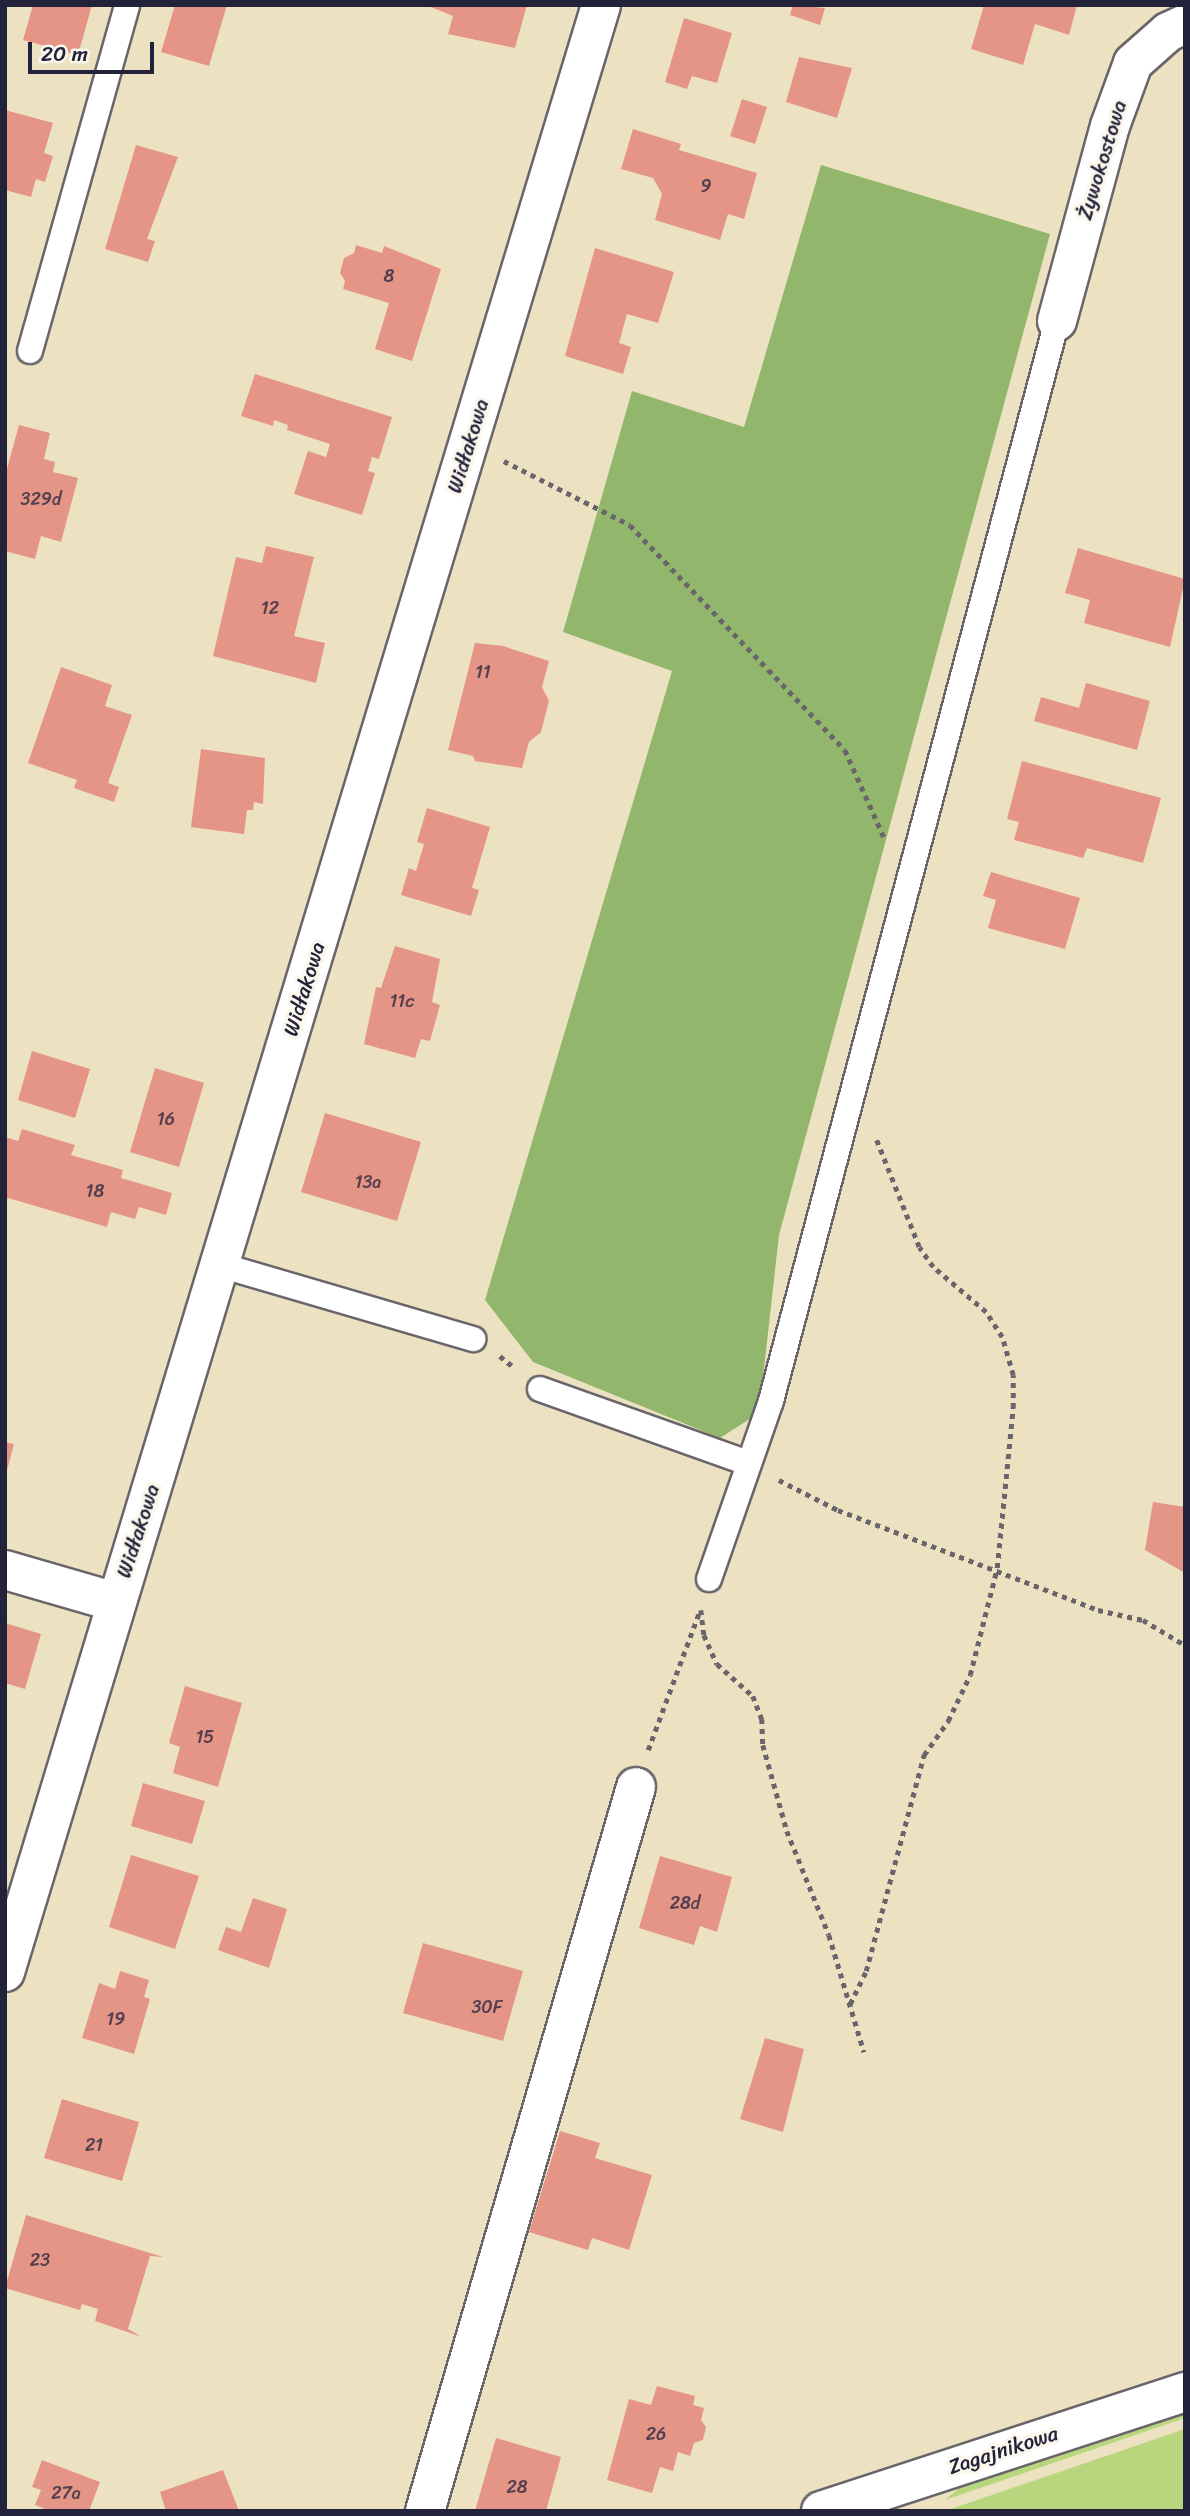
<!DOCTYPE html>
<html>
<head>
<meta charset="utf-8">
<style>
	body { margin:0 }
	#map { position:relative; width:1190px; height:2516px; overflow:hidden; background:#ece2c2; font-family:Sriracha,sans-serif }
	div>[style] { position:absolute }
	.green>* { inset:0; background:#b8d67d }
	.forest>* { inset:0; background:#92b76c }
	.building>* { inset:0; background:#e59586 }
	.path>* { height:4.5px; margin-top:-2.25px; transform-origin:0; background:repeating-linear-gradient(90deg,#69656a 0 5px,transparent 0 10px) }
	.roads { filter:drop-shadow(2px 0 #69656a) drop-shadow(-2px 0 #69656a) drop-shadow(0 2px #69656a) drop-shadow(0 -2px #69656a) }
	.service>* { height:24px; margin:-12px; padding:0 12px; transform-origin:12px; border-radius:12px; background:#fff }
	.minor>* { height:38px; margin:-19px; padding:0 19px; transform-origin:19px; border-radius:19px; background:#fff }
	span { translate:-50% -50%; white-space:nowrap; text-align:center; line-height:1.15; -webkit-text-stroke:7px #fbf7ec; paint-order:stroke }
	.number-label { font-size:18px; color:#533f4e }
	.number-label span { -webkit-text-stroke-width:0 }
	.street-label { font-size:21px; color:#22223b }
	.frame { position:absolute; inset:0; border:7px solid #22223b; pointer-events:none }
	.scale { position:absolute; left:28px; top:42px; width:126px; height:32px; box-sizing:border-box; border:4px solid #22223b; border-top:0; padding-left:9px; font-size:21px; line-height:24px; white-space:nowrap; color:#22223b; -webkit-text-stroke:5px #fbf7ec; paint-order:stroke }
</style>
</head>
<body>
<div id="map">
	<div class="green">
		<i style="clip-path:polygon(1185px 2413px,1185px 2418px,945px 2500px,964px 2484px)"></i>
		<i style="clip-path:polygon(1185px 2429px,1185px 2511px,945px 2511px)"></i>
	</div>
	<div class="forest">
		<i style="clip-path:polygon(821px 165px,1050px 234px,779px 1235px,759px 1413px,720px 1438px,533px 1362px,485px 1300px,672px 671px,563px 632px,632px 391px,744px 427px)"></i>
	</div>
	<div class="building">
		<i style="clip-path:polygon(33px 5px,92px 5px,78px 55px,23px 40px)"></i>
		<i style="clip-path:polygon(175px 5px,227px 5px,209px 66px,161px 52px)"></i>
		<i style="clip-path:polygon(426px 5px,527px 5px,515px 48px,448px 34px,453px 16px)"></i>
		<i style="clip-path:polygon(793px 5px,825px 8px,820px 25px,790px 15px)"></i>
		<i style="clip-path:polygon(984px 5px,1077px 5px,1069px 35px,1035px 24px,1023px 65px,971px 49px)"></i>
		<i style="clip-path:polygon(684px 18px,732px 33px,717px 83px,692px 76px,687px 89px,665px 82px)"></i>
		<i style="clip-path:polygon(799px 57px,852px 68px,837px 118px,786px 102px)"></i>
		<i style="clip-path:polygon(742px 99px,767px 107px,755px 144px,730px 136px)"></i>
		<i style="clip-path:polygon(5px 110px,53px 123px,44px 153px,53px 156px,45px 182px,36px 179px,31px 197px,5px 190px)"></i>
		<i style="clip-path:polygon(633px 129px,681px 144px,679px 150px,757px 173px,744px 219px,728px 214px,720px 240px,655px 220px,662px 194px,653px 178px,621px 169px)"></i>
		<i style="clip-path:polygon(136px 145px,178px 157px,147px 239px,155px 241px,148px 262px,105px 249px)"></i>
		<i style="clip-path:polygon(356px 245px,382px 253px,384px 246px,441px 269px,412px 361px,375px 349px,389px 303px,343px 289px,345px 281px,340px 273px,344px 258px,354px 253px)"></i>
		<i style="clip-path:polygon(595px 248px,674px 272px,658px 323px,627px 314px,619px 343px,631px 347px,623px 374px,565px 356px)"></i>
		<i style="clip-path:polygon(255px 374px,392px 417px,379px 459px,372px 457px,368px 471px,375px 473px,362px 515px,294px 494px,308px 451px,326px 457px,330px 444px,287px 430px,288px 425px,274px 420px,273px 426px,241px 416px)"></i>
		<i style="clip-path:polygon(19px 425px,50px 433px,44px 459px,55px 462px,53px 472px,78px 478px,61px 542px,41px 536px,35px 559px,5px 551px,5px 476px)"></i>
		<i style="clip-path:polygon(266px 546px,314px 557px,294px 636px,325px 643px,316px 683px,213px 656px,236px 557px,262px 563px)"></i>
		<i style="clip-path:polygon(1078px 548px,1185px 579px,1170px 647px,1084px 623px,1090px 600px,1065px 593px)"></i>
		<i style="clip-path:polygon(475px 643px,503px 646px,549px 661px,542px 687px,549px 701px,541px 732px,529px 742px,522px 768px,475px 761px,473px 756px,448px 750px)"></i>
		<i style="clip-path:polygon(61px 667px,112px 685px,105px 706px,132px 715px,108px 783px,119px 787px,114px 802px,74px 788px,77px 780px,28px 763px)"></i>
		<i style="clip-path:polygon(1086px 683px,1150px 701px,1137px 750px,1034px 721px,1041px 697px,1079px 708px)"></i>
		<i style="clip-path:polygon(201px 749px,265px 758px,263px 804px,254px 802px,253px 810px,247px 810px,244px 834px,191px 827px)"></i>
		<i style="clip-path:polygon(1022px 761px,1161px 798px,1143px 863px,1087px 848px,1083px 858px,1014px 840px,1019px 822px,1007px 819px)"></i>
		<i style="clip-path:polygon(427px 808px,490px 827px,472px 888px,479px 890px,471px 916px,401px 895px,409px 868px,416px 871px,424px 844px,417px 842px)"></i>
		<i style="clip-path:polygon(991px 872px,1080px 898px,1065px 949px,988px 928px,996px 900px,983px 896px)"></i>
		<i style="clip-path:polygon(395px 946px,440px 959px,432px 1002px,440px 1005px,430px 1041px,421px 1039px,415px 1058px,364px 1044px,376px 987px,381px 988px)"></i>
		<i style="clip-path:polygon(32px 1051px,90px 1069px,75px 1118px,18px 1100px)"></i>
		<i style="clip-path:polygon(155px 1068px,204px 1083px,179px 1167px,130px 1152px)"></i>
		<i style="clip-path:polygon(325px 1113px,421px 1142px,397px 1221px,301px 1192px)"></i>
		<i style="clip-path:polygon(22px 1129px,75px 1145px,71px 1155px,123px 1170px,121px 1178px,172px 1193px,166px 1215px,139px 1207px,135px 1219px,111px 1212px,107px 1227px,8px 1198px,5px 1203px,5px 1137px,18px 1141px)"></i>
		<i style="clip-path:polygon(5px 1442px,14px 1444px,6px 1474px,5px 1474px)"></i>
		<i style="clip-path:polygon(1153px 1502px,1185px 1507px,1185px 1573px,1145px 1550px)"></i>
		<i style="clip-path:polygon(5px 1623px,41px 1634px,25px 1689px,5px 1683px)"></i>
		<i style="clip-path:polygon(185px 1686px,242px 1703px,218px 1787px,173px 1773px,180px 1747px,169px 1743px)"></i>
		<i style="clip-path:polygon(143px 1783px,205px 1801px,192px 1844px,131px 1826px)"></i>
		<i style="clip-path:polygon(131px 1855px,199px 1876px,175px 1949px,109px 1927px)"></i>
		<i style="clip-path:polygon(660px 1856px,732px 1877px,717px 1932px,700px 1926px,694px 1945px,639px 1928px)"></i>
		<i style="clip-path:polygon(253px 1898px,287px 1909px,269px 1968px,218px 1950px,226px 1927px,241px 1932px)"></i>
		<i style="clip-path:polygon(423px 1943px,523px 1971px,503px 2041px,403px 2013px)"></i>
		<i style="clip-path:polygon(120px 1971px,149px 1980px,144px 1997px,150px 1999px,134px 2054px,82px 2038px,99px 1983px,115px 1989px)"></i>
		<i style="clip-path:polygon(765px 2038px,804px 2049px,783px 2132px,740px 2119px)"></i>
		<i style="clip-path:polygon(62px 2099px,139px 2122px,122px 2181px,44px 2158px)"></i>
		<i style="clip-path:polygon(560px 2131px,600px 2143px,595px 2158px,652px 2175px,629px 2250px,592px 2238px,588px 2250px,529px 2232px)"></i>
		<i style="clip-path:polygon(26px 2215px,163px 2257px,150px 2256px,128px 2329px,142px 2337px,95px 2321px,98px 2309px,82px 2304px,80px 2310px,5px 2288px)"></i>
		<i style="clip-path:polygon(657px 2386px,695px 2396px,693px 2405px,704px 2408px,701px 2420px,706px 2427px,703px 2440px,694px 2443px,690px 2456px,678px 2452px,673px 2471px,660px 2467px,652px 2493px,607px 2480px,629px 2399px,651px 2405px)"></i>
		<i style="clip-path:polygon(496px 2438px,561px 2457px,546px 2511px,475px 2511px)"></i>
		<i style="clip-path:polygon(42px 2460px,100px 2482px,89px 2511px,50px 2511px,35px 2505px,41px 2490px,32px 2487px)"></i>
		<i style="clip-path:polygon(223px 2470px,239px 2511px,166px 2511px,160px 2492px)"></i>
	</div>
	<div class="path">
		<i style="left:504px;top:461px;width:141px;rotate:26.9deg"></i>
		<i style="left:630px;top:525px;width:311px;rotate:46.3deg"></i>
		<i style="left:845px;top:750px;width:95px;rotate:65.9deg"></i>
		<i style="left:500px;top:1356px;width:19px;rotate:39deg"></i>
		<i style="left:779px;top:1480px;width:66px;rotate:27deg"></i>
		<i style="left:838px;top:1510px;width:279px;rotate:21deg"></i>
		<i style="left:1098px;top:1610px;width:46px;rotate:12.5deg"></i>
		<i style="left:1143px;top:1620px;width:49px;rotate:30.8deg"></i>
		<i style="left:701px;top:1610px;width:25px;rotate:83deg"></i>
		<i style="left:704px;top:1635px;width:32px;rotate:66deg"></i>
		<i style="left:717px;top:1664px;width:48px;rotate:41.6deg"></i>
		<i style="left:753px;top:1696px;width:25px;rotate:69deg"></i>
		<i style="left:762px;top:1719px;width:26px;rotate:88deg"></i>
		<i style="left:763px;top:1745px;width:89px;rotate:74.4deg"></i>
		<i style="left:787px;top:1831px;width:112px;rotate:68deg"></i>
		<i style="left:829px;top:1935px;width:122px;rotate:73.3deg"></i>
		<i style="left:648px;top:1750px;width:149px;rotate:-69.6deg"></i>
		<i style="left:850px;top:2004px;width:37px;rotate:-64deg"></i>
		<i style="left:866px;top:1971px;width:224px;rotate:-75deg"></i>
		<i style="left:924px;top:1755px;width:42px;rotate:-54.8deg"></i>
		<i style="left:948px;top:1721px;width:51px;rotate:-64.4deg"></i>
		<i style="left:970px;top:1675px;width:110px;rotate:-75.8deg"></i>
		<i style="left:997px;top:1568px;width:161px;rotate:-84.3deg"></i>
		<i style="left:1013px;top:1408px;width:33px;rotate:-90deg"></i>
		<i style="left:1013px;top:1375px;width:40px;rotate:-106deg"></i>
		<i style="left:1002px;top:1337px;width:30px;rotate:-123deg"></i>
		<i style="left:986px;top:1312px;width:70px;rotate:-139.7deg"></i>
		<i style="left:933px;top:1267px;width:24px;rotate:-125deg"></i>
		<i style="left:919px;top:1247px;width:116px;rotate:-111.7deg"></i>
	</div>
	<div class="roads">
		<div class="service">
			<i style="left:30px;top:351px;width:359px;rotate:-74.3deg"></i>
			<i style="left:220px;top:1265px;width:264px;rotate:16.3deg"></i>
			<i style="left:540px;top:1389px;width:221px;rotate:19.6deg"></i>
			<i style="left:709px;top:1579px;width:188px;rotate:-70.8deg"></i>
			<i style="left:771px;top:1401px;width:1117px;rotate:-75.17deg"></i>
		</div>
		<div class="minor">
			<i style="left:1057px;top:321px;width:202px;rotate:-74.8deg"></i>
			<i style="left:1110px;top:126px;width:67px;rotate:-69.9deg"></i>
			<i style="left:1133px;top:63px;width:47px;rotate:-41.5deg"></i>
			<i style="left:1168px;top:32px;width:19px;rotate:-25deg"></i>
			<i style="left:5px;top:1570px;width:115px;rotate:16.2deg"></i>
			<i style="left:5px;top:1972px;width:2055px;rotate:-73.14deg"></i>
			<i style="left:425px;top:2511px;width:754px;rotate:-73.75deg"></i>
			<i style="left:821px;top:2511px;width:383px;rotate:-18.1deg"></i>
		</div>
	</div>
	<div class="number-label">
		<span style="left:706px;top:186px">9</span>
		<span style="left:389px;top:276px">8</span>
		<span style="left:41px;top:499px">329d</span>
		<span style="left:270px;top:608px">12</span>
		<span style="left:483px;top:672px">11</span>
		<span style="left:402px;top:1001px">11c</span>
		<span style="left:166px;top:1119px">16</span>
		<span style="left:368px;top:1182px">13a</span>
		<span style="left:95px;top:1191px">18</span>
		<span style="left:205px;top:1737px">15</span>
		<span style="left:685px;top:1903px">28d</span>
		<span style="left:487px;top:2007px">30F</span>
		<span style="left:116px;top:2019px">19</span>
		<span style="left:94px;top:2145px">21</span>
		<span style="left:40px;top:2260px">23</span>
		<span style="left:656px;top:2434px">26</span>
		<span style="left:517px;top:2487px">28</span>
		<span style="left:66px;top:2493px">27a</span>
	</div>
	<div class="street-label">
		<span style="left:1102px;top:160px;rotate:-73deg">Żywokostowa</span>
		<span style="left:468px;top:446px;rotate:-73deg">Widłakowa</span>
		<span style="left:304px;top:989px;rotate:-73deg">Widłakowa</span>
		<span style="left:138px;top:1531px;rotate:-72deg">Widłakowa</span>
		<span style="left:1003px;top:2450px;rotate:-18deg">Zagajnikowa</span>
	</div>
	<div class="frame"></div>
	<div class="scale">20 m</div>
</div>
</body>
</html>
